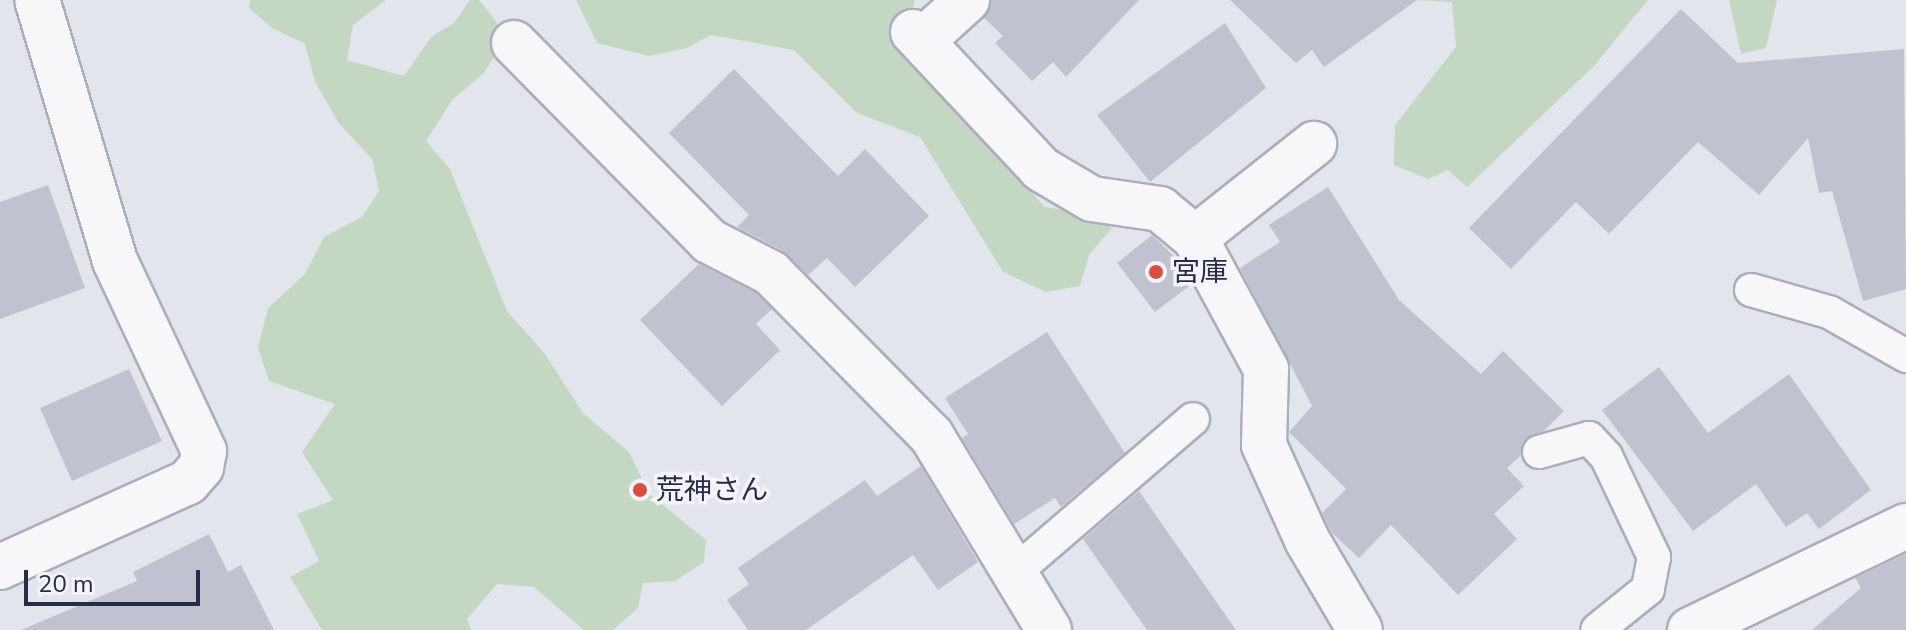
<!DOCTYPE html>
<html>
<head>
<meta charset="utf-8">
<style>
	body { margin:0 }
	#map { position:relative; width:1906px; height:630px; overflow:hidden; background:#e3e5ed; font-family:"Nunito Sans","Noto Sans JP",sans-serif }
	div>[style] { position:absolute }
	.green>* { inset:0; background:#c4d7c3 }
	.building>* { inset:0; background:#c0c2d0 }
	.roads { filter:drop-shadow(2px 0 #abaebb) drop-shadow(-2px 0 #abaebb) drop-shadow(0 2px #abaebb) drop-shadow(0 -2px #abaebb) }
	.service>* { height:32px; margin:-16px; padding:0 16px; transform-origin:16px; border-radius:16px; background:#f7f7fa }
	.minor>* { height:44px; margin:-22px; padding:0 22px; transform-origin:22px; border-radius:22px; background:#f7f7fa }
	.dots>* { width:22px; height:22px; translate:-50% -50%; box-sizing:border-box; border:4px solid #f3f4f9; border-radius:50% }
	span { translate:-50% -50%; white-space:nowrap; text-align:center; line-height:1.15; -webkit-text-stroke:7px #f3f4f9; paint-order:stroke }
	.poi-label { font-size:28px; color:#292c47 }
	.left { translate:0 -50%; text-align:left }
	.scale { position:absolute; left:24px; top:570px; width:176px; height:36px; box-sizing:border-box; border:4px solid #292c47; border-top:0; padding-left:10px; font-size:24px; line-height:28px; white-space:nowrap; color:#292c47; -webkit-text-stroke:6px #f3f4f9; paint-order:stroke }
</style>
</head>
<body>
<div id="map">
	<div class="green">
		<i style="clip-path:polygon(250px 0,386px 0,353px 25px,347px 60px,404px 76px,432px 36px,454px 23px,470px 0,479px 0,496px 21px,502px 44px,484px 73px,453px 99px,426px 141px,450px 169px,507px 311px,545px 354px,583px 413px,629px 452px,649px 494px,706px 540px,704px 562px,675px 581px,643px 583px,638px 608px,613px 630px,584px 630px,534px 587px,497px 584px,467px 619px,471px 630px,322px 630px,290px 577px,319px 561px,297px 514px,333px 500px,302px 452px,335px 404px,269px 381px,258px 347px,268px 308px,305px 274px,324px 237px,362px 217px,379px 191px,372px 159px,338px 122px,315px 82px,305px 44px,272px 28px,249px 8px)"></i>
		<i style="clip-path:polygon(576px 0,915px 0,905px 49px,934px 66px,983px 143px,1011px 165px,1044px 207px,1089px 213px,1112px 228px,1089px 255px,1080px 286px,1046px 292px,1003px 272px,920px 137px,857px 113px,794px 50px,711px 35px,687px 48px,649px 56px,597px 43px)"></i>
		<i style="clip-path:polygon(1414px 0,1648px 0,1593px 67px,1467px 187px,1448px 170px,1428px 179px,1394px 165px,1395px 125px,1456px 47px,1452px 2px)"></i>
		<i style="clip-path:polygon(1729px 0,1777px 0,1766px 48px,1741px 54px)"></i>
	</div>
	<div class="building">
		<i style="clip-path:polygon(991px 0,1139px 0,1066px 77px,1053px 62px,1032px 81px,995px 43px,1003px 36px,984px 18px)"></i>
		<i style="clip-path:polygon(1230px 0,1417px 0,1324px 67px,1312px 50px,1296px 63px)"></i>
		<i style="clip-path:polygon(1681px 9px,1738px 63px,1904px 49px,1906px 289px,1863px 301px,1832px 191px,1819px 193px,1808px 138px,1759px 195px,1698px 142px,1609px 234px,1576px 202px,1511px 269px,1469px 228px)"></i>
		<i style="clip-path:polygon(1225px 23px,1266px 88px,1150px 182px,1097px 115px)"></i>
		<i style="clip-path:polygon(734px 69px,838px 176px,865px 149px,929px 216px,855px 287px,827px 258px,808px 275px,783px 251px,737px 227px,749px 215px,669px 133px)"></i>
		<i style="clip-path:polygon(48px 185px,85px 288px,0 319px,0 202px)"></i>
		<i style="clip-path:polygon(1328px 187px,1399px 300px,1481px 374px,1503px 351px,1564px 411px,1544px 431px,1525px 439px,1521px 455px,1507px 468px,1524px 486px,1494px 514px,1517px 539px,1458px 595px,1391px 525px,1359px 558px,1331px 532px,1322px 513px,1346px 489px,1289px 432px,1312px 406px,1240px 268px,1280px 242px,1269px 225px)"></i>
		<i style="clip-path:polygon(1152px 235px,1178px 260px,1192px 284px,1155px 312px,1117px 263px)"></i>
		<i style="clip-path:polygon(699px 264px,756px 293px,772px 309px,756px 324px,780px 350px,722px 406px,640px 320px)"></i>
		<i style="clip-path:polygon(1047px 332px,1125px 453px,1061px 507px,1055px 498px,1014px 524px,962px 438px,968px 434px,945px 398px)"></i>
		<i style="clip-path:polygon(1659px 367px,1708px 433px,1789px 374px,1871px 490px,1819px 529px,1807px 513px,1786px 527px,1756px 484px,1693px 531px,1602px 410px)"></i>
		<i style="clip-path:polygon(129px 369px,162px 441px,72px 481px,40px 408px)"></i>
		<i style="clip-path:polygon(921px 466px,978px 562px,938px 590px,913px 555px,806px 630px,748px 630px,727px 600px,749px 584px,738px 568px,865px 480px,877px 496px)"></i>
		<i style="clip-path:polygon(1139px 491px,1236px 630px,1147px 630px,1083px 539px)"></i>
		<i style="clip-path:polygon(209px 534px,228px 572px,241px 565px,274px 630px,21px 630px,137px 581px,133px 572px)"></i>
		<i style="clip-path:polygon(1906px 554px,1906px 630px,1812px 630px,1861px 588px,1855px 578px)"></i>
	</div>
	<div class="roads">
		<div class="service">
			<i style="left:1751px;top:290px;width:81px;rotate:15.8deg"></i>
			<i style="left:1829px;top:312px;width:89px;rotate:29.7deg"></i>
			<i style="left:1539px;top:452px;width:52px;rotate:-15.6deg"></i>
			<i style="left:1589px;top:438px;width:25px;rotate:47deg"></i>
			<i style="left:1606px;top:456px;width:112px;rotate:64.6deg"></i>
			<i style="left:1654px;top:557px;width:33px;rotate:101deg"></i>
			<i style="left:1648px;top:589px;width:65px;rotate:141.2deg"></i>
			<i style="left:1014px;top:573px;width:236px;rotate:-40.7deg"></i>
		</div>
		<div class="minor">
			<i style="left:913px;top:32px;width:187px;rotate:46.9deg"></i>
			<i style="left:1041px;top:169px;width:59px;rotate:30.5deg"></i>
			<i style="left:1092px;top:199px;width:69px;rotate:8.4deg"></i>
			<i style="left:1160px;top:209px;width:45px;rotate:39.6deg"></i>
			<i style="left:1195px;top:238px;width:149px;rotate:61.5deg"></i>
			<i style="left:1266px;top:369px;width:76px;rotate:91.5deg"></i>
			<i style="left:1264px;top:445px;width:104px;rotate:65.6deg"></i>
			<i style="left:1307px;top:540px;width:104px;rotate:59.5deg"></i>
			<i style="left:922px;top:41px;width:61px;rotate:-42.3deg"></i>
			<i style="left:514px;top:43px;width:278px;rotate:45.4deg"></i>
			<i style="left:709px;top:241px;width:70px;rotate:27.3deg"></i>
			<i style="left:771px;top:273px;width:228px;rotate:45.4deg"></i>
			<i style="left:931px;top:435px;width:228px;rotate:58.8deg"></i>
			<i style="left:1195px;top:238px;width:152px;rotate:-38.3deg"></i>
			<i style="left:0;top:567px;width:206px;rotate:-24.3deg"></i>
			<i style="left:188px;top:482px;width:20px;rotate:-49deg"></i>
			<i style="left:201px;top:467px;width:16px;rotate:-79deg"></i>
			<i style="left:204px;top:451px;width:210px;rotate:-115.1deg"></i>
			<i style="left:115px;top:261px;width:272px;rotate:-106.6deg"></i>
			<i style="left:1690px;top:630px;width:240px;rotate:-25.7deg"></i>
		</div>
	</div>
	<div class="dots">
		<i style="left:1156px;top:272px;background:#dc4d3e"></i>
		<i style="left:640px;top:490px;background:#dc4d3e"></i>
	</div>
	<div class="poi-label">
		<span class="left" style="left:1172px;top:272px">宮庫</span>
		<span class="left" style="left:656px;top:490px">荒神さん</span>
	</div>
	<div class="scale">20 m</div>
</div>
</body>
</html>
